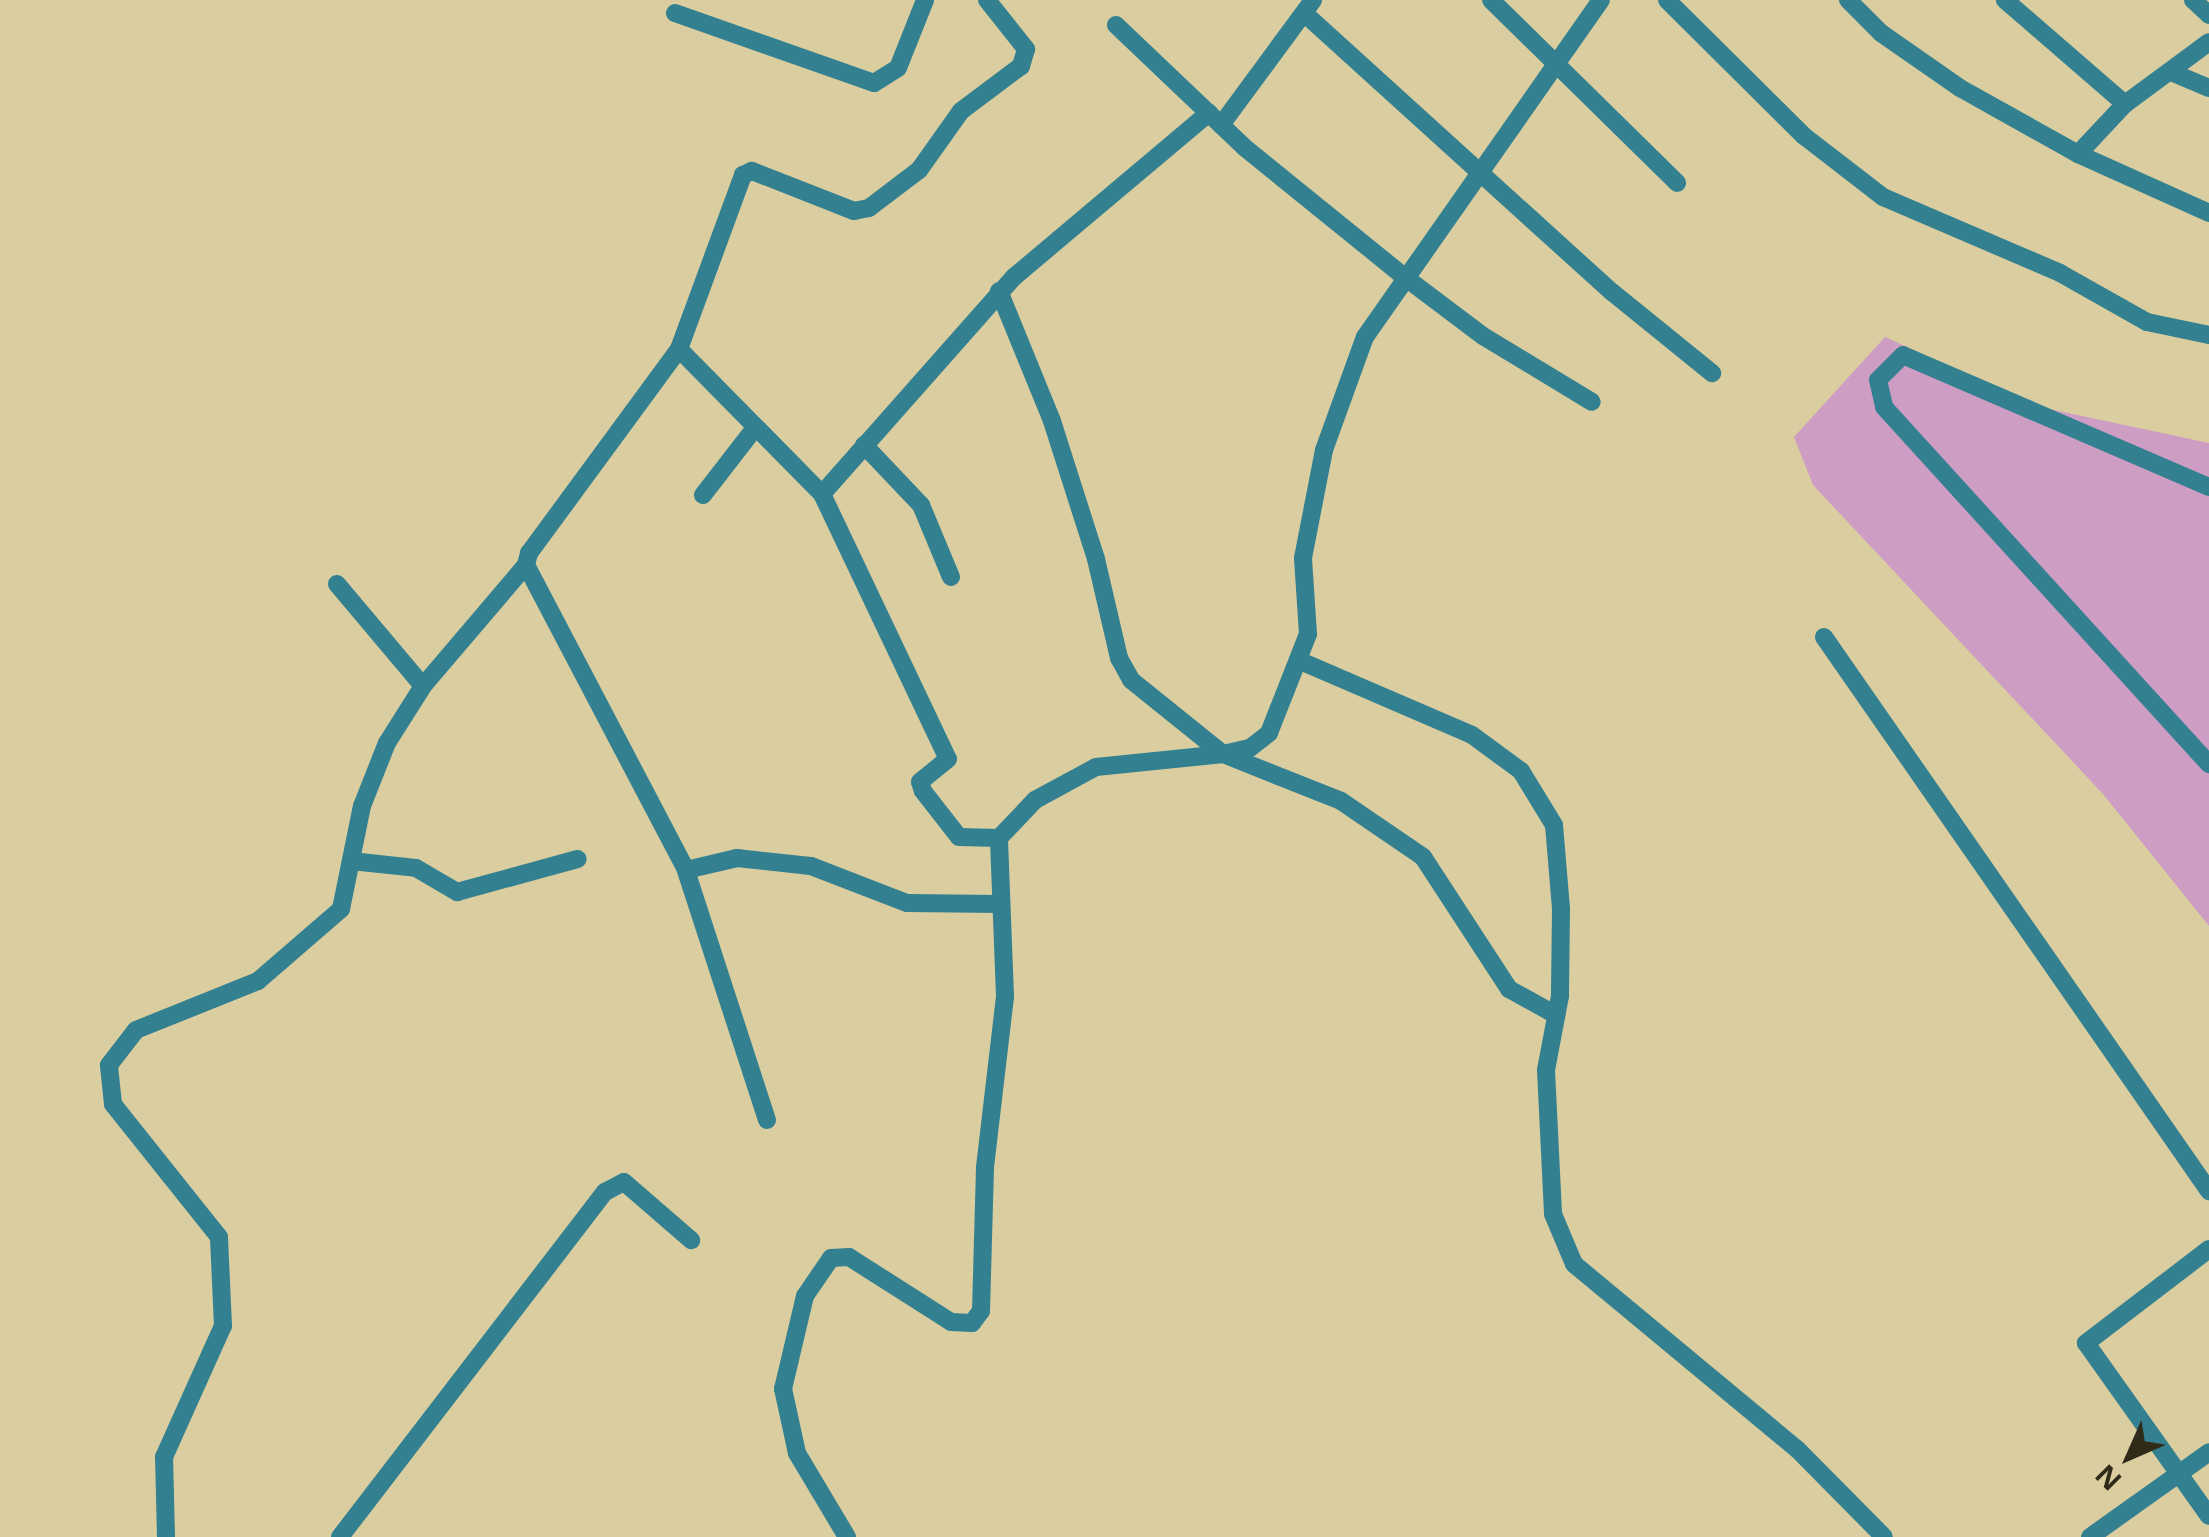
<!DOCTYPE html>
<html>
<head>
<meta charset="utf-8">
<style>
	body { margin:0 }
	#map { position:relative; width:2209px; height:1537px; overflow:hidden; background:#dacda0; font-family:"Open Sans",sans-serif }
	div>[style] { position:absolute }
	.green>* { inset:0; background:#ce9dc4 }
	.minor>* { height:18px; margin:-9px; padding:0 9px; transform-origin:9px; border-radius:9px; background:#338090 }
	span { translate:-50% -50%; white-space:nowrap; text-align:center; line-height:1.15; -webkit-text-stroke:8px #dacda0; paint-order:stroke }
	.north { position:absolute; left:2079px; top:1407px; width:100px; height:100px; -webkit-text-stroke:8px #dacda0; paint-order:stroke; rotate:225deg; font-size:28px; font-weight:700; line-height:40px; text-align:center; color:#302b19 }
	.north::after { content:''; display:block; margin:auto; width:35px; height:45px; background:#302b19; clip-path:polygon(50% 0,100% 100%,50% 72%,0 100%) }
</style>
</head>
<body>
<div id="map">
	<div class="green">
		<i style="clip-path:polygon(1885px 337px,2040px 407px,2209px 443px,2209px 926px,2103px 794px,1813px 485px,1794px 437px)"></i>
	</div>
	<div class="minor">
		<i style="left:987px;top:0;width:63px;rotate:51.5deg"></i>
		<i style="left:1026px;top:49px;width:18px;rotate:106deg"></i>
		<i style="left:1021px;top:66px;width:75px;rotate:143.1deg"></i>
		<i style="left:961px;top:111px;width:72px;rotate:125.4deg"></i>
		<i style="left:919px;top:170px;width:63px;rotate:142.8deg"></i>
		<i style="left:869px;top:208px;width:15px;rotate:169deg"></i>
		<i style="left:854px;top:211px;width:110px;rotate:-158.6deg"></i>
		<i style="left:752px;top:171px;width:10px;rotate:156deg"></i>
		<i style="left:743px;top:175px;width:185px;rotate:110.2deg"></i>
		<i style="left:679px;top:349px;width:204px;rotate:45.4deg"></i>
		<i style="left:822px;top:494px;width:293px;rotate:64.6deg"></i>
		<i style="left:948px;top:759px;width:36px;rotate:141deg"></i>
		<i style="left:920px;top:782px;width:9px;rotate:72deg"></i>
		<i style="left:923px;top:791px;width:58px;rotate:52deg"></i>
		<i style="left:959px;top:837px;width:40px;rotate:1.4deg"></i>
		<i style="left:1491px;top:0;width:261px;rotate:44.5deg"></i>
		<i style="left:1667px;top:0;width:193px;rotate:44.8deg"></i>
		<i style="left:1804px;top:136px;width:100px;rotate:37.7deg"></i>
		<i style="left:1883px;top:197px;width:193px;rotate:23.2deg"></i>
		<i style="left:2060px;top:273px;width:100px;rotate:29.4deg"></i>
		<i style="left:2147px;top:322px;width:63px;rotate:11.8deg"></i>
		<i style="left:1848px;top:0;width:47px;rotate:45deg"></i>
		<i style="left:1881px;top:33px;width:96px;rotate:34.8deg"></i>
		<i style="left:1960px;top:88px;width:135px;rotate:29.2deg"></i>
		<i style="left:2078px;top:154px;width:69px;rotate:-46.8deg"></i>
		<i style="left:2125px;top:104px;width:159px;rotate:-139.1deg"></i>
		<i style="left:2193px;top:0;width:22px;rotate:43deg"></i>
		<i style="left:675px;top:13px;width:211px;rotate:19.4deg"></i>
		<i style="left:874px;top:83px;width:28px;rotate:-32deg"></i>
		<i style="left:898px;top:68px;width:73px;rotate:-68.3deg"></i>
		<i style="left:1304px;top:13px;width:416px;rotate:42.2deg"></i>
		<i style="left:1612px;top:292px;width:129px;rotate:39deg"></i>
		<i style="left:1116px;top:25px;width:177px;rotate:43.6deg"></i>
		<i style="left:1244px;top:147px;width:208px;rotate:39deg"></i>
		<i style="left:1406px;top:278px;width:96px;rotate:37deg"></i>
		<i style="left:1483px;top:336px;width:127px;rotate:31.2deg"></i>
		<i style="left:2171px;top:72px;width:41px;rotate:22.8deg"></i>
		<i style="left:2125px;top:104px;width:104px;rotate:-36.4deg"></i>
		<i style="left:1221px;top:125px;width:155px;rotate:-53.6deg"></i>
		<i style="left:2078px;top:154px;width:144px;rotate:24.2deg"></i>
		<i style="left:999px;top:291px;width:140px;rotate:67.8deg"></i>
		<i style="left:1052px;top:421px;width:145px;rotate:72.3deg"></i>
		<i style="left:1096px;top:559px;width:102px;rotate:76.9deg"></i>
		<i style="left:1119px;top:658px;width:25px;rotate:61deg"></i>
		<i style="left:1131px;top:680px;width:118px;rotate:38.8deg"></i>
		<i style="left:1223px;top:754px;width:127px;rotate:21.7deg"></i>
		<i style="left:1341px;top:801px;width:99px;rotate:34.3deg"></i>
		<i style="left:1423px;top:857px;width:158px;rotate:56.9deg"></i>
		<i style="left:1509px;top:989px;width:54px;rotate:29deg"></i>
		<i style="left:679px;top:349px;width:253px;rotate:126.3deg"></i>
		<i style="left:529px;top:553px;width:12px;rotate:104deg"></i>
		<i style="left:526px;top:565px;width:344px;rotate:62.3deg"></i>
		<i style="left:864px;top:445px;width:83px;rotate:46.5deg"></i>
		<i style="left:921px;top:505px;width:78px;rotate:67.4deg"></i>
		<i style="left:2209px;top:487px;width:333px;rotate:-156.7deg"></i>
		<i style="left:1903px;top:355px;width:35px;rotate:135deg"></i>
		<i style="left:1878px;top:380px;width:28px;rotate:77deg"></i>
		<i style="left:1884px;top:407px;width:483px;rotate:47.7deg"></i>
		<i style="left:822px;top:494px;width:290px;rotate:-48.5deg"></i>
		<i style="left:1014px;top:277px;width:255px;rotate:-40.1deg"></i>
		<i style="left:703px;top:495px;width:85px;rotate:-52.2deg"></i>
		<i style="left:337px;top:584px;width:133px;rotate:49.9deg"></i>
		<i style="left:1824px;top:637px;width:675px;rotate:55.2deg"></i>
		<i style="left:1298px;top:660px;width:189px;rotate:23.3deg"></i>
		<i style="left:1472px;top:735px;width:61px;rotate:36.3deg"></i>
		<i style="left:1521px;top:771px;width:63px;rotate:58.6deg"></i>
		<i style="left:1554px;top:825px;width:84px;rotate:85.2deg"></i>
		<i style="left:1561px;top:909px;width:87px;rotate:90.7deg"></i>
		<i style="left:1560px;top:996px;width:75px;rotate:100.7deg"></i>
		<i style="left:1546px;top:1070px;width:144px;rotate:87.2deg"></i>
		<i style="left:1553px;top:1214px;width:54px;rotate:67.2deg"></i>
		<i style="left:1574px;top:1264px;width:291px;rotate:39.7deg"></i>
		<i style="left:1798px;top:1450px;width:122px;rotate:45.3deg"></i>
		<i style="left:351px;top:861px;width:65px;rotate:6.1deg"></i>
		<i style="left:416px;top:868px;width:48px;rotate:30.3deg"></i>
		<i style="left:457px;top:892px;width:125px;rotate:-15.3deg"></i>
		<i style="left:767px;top:1120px;width:263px;rotate:-108deg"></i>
		<i style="left:686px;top:870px;width:52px;rotate:-13.2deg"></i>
		<i style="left:737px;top:858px;width:74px;rotate:6.2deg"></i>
		<i style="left:811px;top:866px;width:103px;rotate:21.1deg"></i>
		<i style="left:907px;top:903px;width:92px;rotate:0.6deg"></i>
		<i style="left:2209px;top:1249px;width:155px;rotate:142.6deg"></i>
		<i style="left:2086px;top:1343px;width:212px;rotate:54.6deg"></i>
		<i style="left:166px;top:1537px;width:80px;rotate:-91.4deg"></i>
		<i style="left:164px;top:1457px;width:144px;rotate:-65.8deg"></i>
		<i style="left:223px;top:1326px;width:89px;rotate:-92.6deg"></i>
		<i style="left:219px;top:1237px;width:170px;rotate:-128.6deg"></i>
		<i style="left:113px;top:1104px;width:39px;rotate:-96deg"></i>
		<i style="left:109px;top:1065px;width:44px;rotate:-52.4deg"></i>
		<i style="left:136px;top:1030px;width:131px;rotate:-21.9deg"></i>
		<i style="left:258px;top:981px;width:110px;rotate:-40.9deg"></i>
		<i style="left:341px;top:909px;width:105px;rotate:-78.5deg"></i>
		<i style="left:362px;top:806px;width:68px;rotate:-68.4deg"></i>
		<i style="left:387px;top:743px;width:67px;rotate:-57.7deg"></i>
		<i style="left:423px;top:686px;width:159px;rotate:-49.6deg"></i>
		<i style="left:340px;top:1537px;width:435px;rotate:-52.5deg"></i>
		<i style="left:605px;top:1192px;width:21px;rotate:-28deg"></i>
		<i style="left:624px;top:1182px;width:89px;rotate:40.9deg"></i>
		<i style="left:847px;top:1537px;width:98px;rotate:-120.8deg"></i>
		<i style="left:797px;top:1453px;width:66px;rotate:-102.3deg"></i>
		<i style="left:783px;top:1389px;width:96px;rotate:-76.7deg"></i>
		<i style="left:805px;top:1296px;width:46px;rotate:-55.6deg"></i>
		<i style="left:831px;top:1258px;width:18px;rotate:-3deg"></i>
		<i style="left:849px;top:1257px;width:121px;rotate:32.5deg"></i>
		<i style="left:951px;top:1322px;width:21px;rotate:3deg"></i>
		<i style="left:972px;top:1323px;width:15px;rotate:-53deg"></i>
		<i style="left:981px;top:1311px;width:144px;rotate:-88.4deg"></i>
		<i style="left:985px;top:1167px;width:172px;rotate:-83.3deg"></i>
		<i style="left:1005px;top:996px;width:158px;rotate:-92.2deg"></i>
		<i style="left:999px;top:838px;width:52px;rotate:-46.5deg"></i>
		<i style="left:1035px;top:800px;width:69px;rotate:-28.4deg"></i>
		<i style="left:1096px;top:767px;width:128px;rotate:-5.8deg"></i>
		<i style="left:1223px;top:754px;width:28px;rotate:-13deg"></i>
		<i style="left:1250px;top:748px;width:24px;rotate:-38deg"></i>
		<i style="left:1269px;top:733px;width:106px;rotate:-68.5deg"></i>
		<i style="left:1308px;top:634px;width:76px;rotate:-93.8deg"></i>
		<i style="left:1303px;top:558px;width:110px;rotate:-79deg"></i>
		<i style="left:1324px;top:450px;width:120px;rotate:-70.1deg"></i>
		<i style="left:1365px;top:337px;width:411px;rotate:-55deg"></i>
		<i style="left:2090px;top:1537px;width:146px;rotate:-35.5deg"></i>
	</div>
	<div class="north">N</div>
</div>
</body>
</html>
